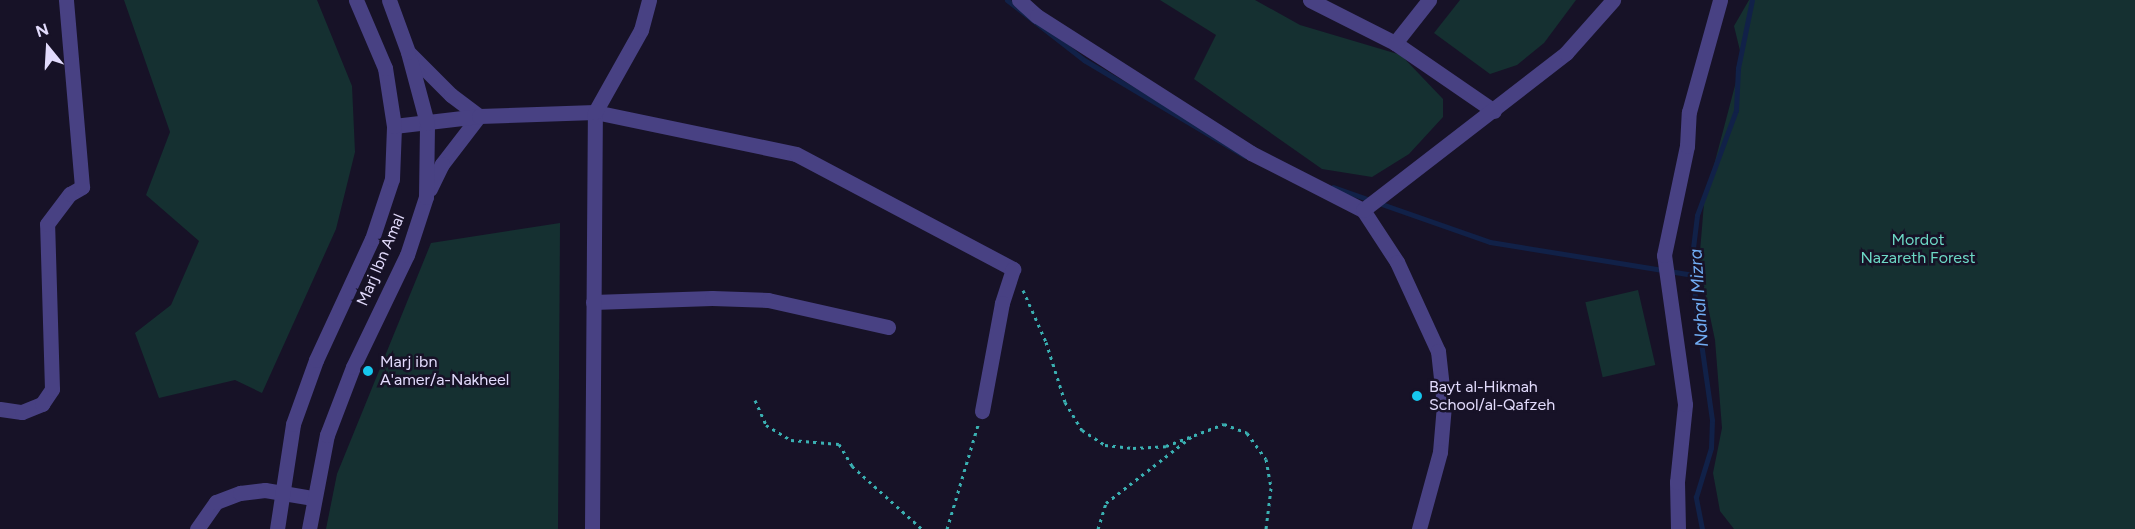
<!DOCTYPE html>
<style>
body{margin:0}
#map{position:relative;width:2135px;height:529px;overflow:hidden;background:#171227;font-family:Figtree,sans-serif}
div>[style]{position:absolute}
.green>*{inset:0;background:#153031;transform-origin:0 0}
.stream>*{height:5px;margin:-2.5px;padding:0 2.5px;transform-origin:2.5px;border-radius:2.5px;background:#112148}
.path>*{height:3px;margin-top:-1.5px;transform-origin:0;background:repeating-linear-gradient(90deg,#3ab0b2 0 3px,transparent 0 7.5px)}
.minor>*{height:15px;margin:-7.5px;padding:0 7.5px;transform-origin:7.5px;border-radius:7.5px;background:#484183}
.dots>*{width:16px;height:16px;translate:-50% -50%;box-sizing:border-box;border:3px solid #171227;border-radius:50%}
span{translate:-50% -50%;white-space:nowrap;text-align:center;line-height:1.15;-webkit-text-stroke:5px #171227;paint-order:stroke}
.park-label{font-size:16px;color:#6cd8c5}
.street-label{font-size:16px;color:#e2dbfc}
.poi-label{font-size:16px;color:#e2dbfc}
.left{translate:0 -50%;text-align:left}
.water-label{font-size:18px;color:#71adf4;font-style:italic}
.north{position:absolute;left:18px;top:18px;width:60px;height:60px;-webkit-text-stroke:4px #171227;paint-order:stroke;rotate:342deg;font-size:16px;font-weight:700;line-height:24px;text-align:center;color:#e2dbfc}
.north::after{content:'';display:block;margin:auto;width:21px;height:27px;background:#e2dbfc;clip-path:polygon(50% 0,100% 100%,50% 72%,0 100%)}
</style>
<div id="map">
<div class="green">
<div style="clip-path:polygon(124px 0,317px 0,352px 86px,355px 152px,336px 229px,262px 393px,235px 380px,159px 398px,135px 333px,171px 305px,199px 241px,146px 195px,170px 132px)"></div>
<div style="clip-path:polygon(1160px 0,1255px 0,1300px 25px,1401px 55px,1443px 99px,1443px 117px,1409px 154px,1372px 177px,1322px 169px,1194px 79px,1216px 35px)"></div>
<div style="clip-path:polygon(1460px 0,1576px 0,1544px 43px,1517px 65px,1490px 74px,1434px 33px)"></div>
<div style="clip-path:polygon(1749px 0,2135px 0,2135px 529px,1734px 529px,1720px 511px,1713px 473px,1722px 428px,1715px 340px,1699px 264px,1704px 203px,1742px 59px,1734px 26px)"></div>
<div style="clip-path:polygon(560px 223px,558px 529px,326px 529px,337px 474px,431px 243px)"></div>
<div style="left:1638px;top:290px;width:77px;height:54px;rotate:77deg"></div>
</div>
<div class="stream">
<div style="left:1007px;top:0;width:98px;rotate:37.9deg"></div>
<div style="left:1084px;top:60px;width:187px;rotate:30.8deg"></div>
<div style="left:1333px;top:187px;width:166px;rotate:19.3deg"></div>
<div style="left:1490px;top:242px;width:206px;rotate:9.2deg"></div>
<div style="left:1702px;top:529px;width:33px;rotate:-101deg"></div>
<div style="left:1696px;top:497px;width:51px;rotate:-73deg"></div>
<div style="left:1711px;top:448px;width:28px;rotate:-88deg"></div>
<div style="left:1712px;top:420px;width:121px;rotate:-98.1deg"></div>
<div style="left:1695px;top:300px;width:52px;rotate:-92.2deg"></div>
<div style="left:1693px;top:248px;width:33px;rotate:-83deg"></div>
<div style="left:1697px;top:215px;width:112px;rotate:-69.6deg"></div>
<div style="left:1736px;top:110px;width:42px;rotate:-87.3deg"></div>
<div style="left:1738px;top:68px;width:69px;rotate:-78.4deg"></div>
</div>
<div class="path">
<div style="left:1023px;top:290px;width:57px;rotate:66.1deg"></div>
<div style="left:1046px;top:342px;width:63px;rotate:72.4deg"></div>
<div style="left:1065px;top:402px;width:33px;rotate:59deg"></div>
<div style="left:1082px;top:430px;width:27px;rotate:33deg"></div>
<div style="left:1105px;top:445px;width:28px;rotate:6deg"></div>
<div style="left:1133px;top:448px;width:33px;rotate:-3deg"></div>
<div style="left:1166px;top:446px;width:62px;rotate:-20.8deg"></div>
<div style="left:1224px;top:424px;width:25px;rotate:21deg"></div>
<div style="left:1247px;top:433px;width:32px;rotate:54deg"></div>
<div style="left:1266px;top:459px;width:29px;rotate:80deg"></div>
<div style="left:1271px;top:488px;width:41px;rotate:97deg"></div>
<div style="left:755px;top:400px;width:27px;rotate:66deg"></div>
<div style="left:766px;top:425px;width:29px;rotate:31deg"></div>
<div style="left:791px;top:440px;width:48px;rotate:4.8deg"></div>
<div style="left:839px;top:444px;width:26px;rotate:59deg"></div>
<div style="left:852px;top:466px;width:94px;rotate:42deg"></div>
<div style="left:947px;top:529px;width:109px;rotate:-73.4deg"></div>
<div style="left:1098px;top:529px;width:27px;rotate:-73deg"></div>
<div style="left:1106px;top:503px;width:108px;rotate:-37.8deg"></div>
</div>
<div class="minor">
<div style="left:1019px;top:0;width:24px;rotate:42deg"></div>
<div style="left:1037px;top:16px;width:254px;rotate:32.6deg"></div>
<div style="left:1251px;top:153px;width:126px;rotate:27deg"></div>
<div style="left:1363px;top:210px;width:62px;rotate:56.8deg"></div>
<div style="left:1397px;top:262px;width:98px;rotate:65.3deg"></div>
<div style="left:1438px;top:351px;width:54px;rotate:83.7deg"></div>
<div style="left:1444px;top:405px;width:47px;rotate:94.9deg"></div>
<div style="left:1440px;top:452px;width:80px;rotate:105.3deg"></div>
<div style="left:1310px;top:0;width:95px;rotate:26.8deg"></div>
<div style="left:1395px;top:43px;width:120px;rotate:34.5deg"></div>
<div style="left:1395px;top:43px;width:55px;rotate:-51.7deg"></div>
<div style="left:409px;top:53px;width:59px;rotate:45deg"></div>
<div style="left:451px;top:95px;width:35px;rotate:37deg"></div>
<div style="left:479px;top:116px;width:61px;rotate:127.6deg"></div>
<div style="left:442px;top:164px;width:28px;rotate:116deg"></div>
<div style="left:394px;top:126px;width:86px;rotate:-6.7deg"></div>
<div style="left:479px;top:116px;width:116px;rotate:-2deg"></div>
<div style="left:595px;top:112px;width:205px;rotate:11.8deg"></div>
<div style="left:796px;top:154px;width:246px;rotate:27.9deg"></div>
<div style="left:1013px;top:269px;width:36px;rotate:108deg"></div>
<div style="left:1002px;top:303px;width:110px;rotate:100.5deg"></div>
<div style="left:1363px;top:210px;width:257px;rotate:-37.7deg"></div>
<div style="left:1566px;top:53px;width:71px;rotate:-48.4deg"></div>
<div style="left:593px;top:302px;width:119px;rotate:-1.9deg"></div>
<div style="left:712px;top:298px;width:56px;rotate:2deg"></div>
<div style="left:768px;top:300px;width:123px;rotate:12.7deg"></div>
<div style="left:0;top:409px;width:22px;rotate:8deg"></div>
<div style="left:22px;top:412px;width:22px;rotate:-22deg"></div>
<div style="left:42px;top:404px;width:18px;rotate:-56deg"></div>
<div style="left:52px;top:389px;width:165px;rotate:-91.7deg"></div>
<div style="left:47px;top:224px;width:38px;rotate:-53deg"></div>
<div style="left:70px;top:194px;width:14px;rotate:-30deg"></div>
<div style="left:82px;top:187px;width:188px;rotate:-94.9deg"></div>
<div style="left:197px;top:529px;width:33px;rotate:-55deg"></div>
<div style="left:216px;top:502px;width:26px;rotate:-21deg"></div>
<div style="left:240px;top:493px;width:25px;rotate:-7deg"></div>
<div style="left:265px;top:490px;width:49px;rotate:9.5deg"></div>
<div style="left:277px;top:529px;width:106px;rotate:-81.3deg"></div>
<div style="left:293px;top:424px;width:68px;rotate:-70.2deg"></div>
<div style="left:316px;top:360px;width:133px;rotate:-65.2deg"></div>
<div style="left:372px;top:239px;width:63px;rotate:-71.6deg"></div>
<div style="left:392px;top:179px;width:53px;rotate:-87.8deg"></div>
<div style="left:394px;top:126px;width:59px;rotate:-98.8deg"></div>
<div style="left:385px;top:68px;width:74px;rotate:-113.1deg"></div>
<div style="left:309px;top:529px;width:96px;rotate:-79.2deg"></div>
<div style="left:327px;top:435px;width:73px;rotate:-69.1deg"></div>
<div style="left:353px;top:367px;width:124px;rotate:-64.3deg"></div>
<div style="left:407px;top:255px;width:61px;rotate:-71.9deg"></div>
<div style="left:426px;top:197px;width:74px;rotate:-89.2deg"></div>
<div style="left:427px;top:123px;width:73px;rotate:-105deg"></div>
<div style="left:408px;top:52px;width:55px;rotate:-110.1deg"></div>
<div style="left:592px;top:529px;width:417px;rotate:-89.6deg"></div>
<div style="left:595px;top:112px;width:94px;rotate:-60.7deg"></div>
<div style="left:641px;top:30px;width:31px;rotate:-75deg"></div>
<div style="left:1678px;top:529px;width:47px;rotate:-91.2deg"></div>
<div style="left:1677px;top:482px;width:78px;rotate:-84.1deg"></div>
<div style="left:1685px;top:404px;width:150px;rotate:-98deg"></div>
<div style="left:1664px;top:255px;width:111px;rotate:-78.1deg"></div>
<div style="left:1687px;top:146px;width:34px;rotate:-87deg"></div>
<div style="left:1689px;top:112px;width:116px;rotate:-74.5deg"></div>
</div>
<div class="dots">
<div style="left:368px;top:371px;background:#16c7ee"></div>
<div style="left:1417px;top:396px;background:#16c7ee"></div>
</div>
<div class="park-label">
<span style="left:1918px;top:249px">Mordot<br>Nazareth Forest</span>
</div>
<div class="street-label">
<span style="left:381px;top:260px;rotate:-67deg">Marj Ibn Amal</span>
</div>
<div class="poi-label">
<span class="left" style="left:380px;top:371px">Marj ibn<br>A'amer/a-Nakheel</span>
<span class="left" style="left:1429px;top:396px">Bayt al-Hikmah<br>School/al-Qafzeh</span>
</div>
<div class="water-label">
<span style="left:1699px;top:298px;rotate:-94deg">Nahal Mizra</span>
</div>
<div class="north">N</div>
</div>
